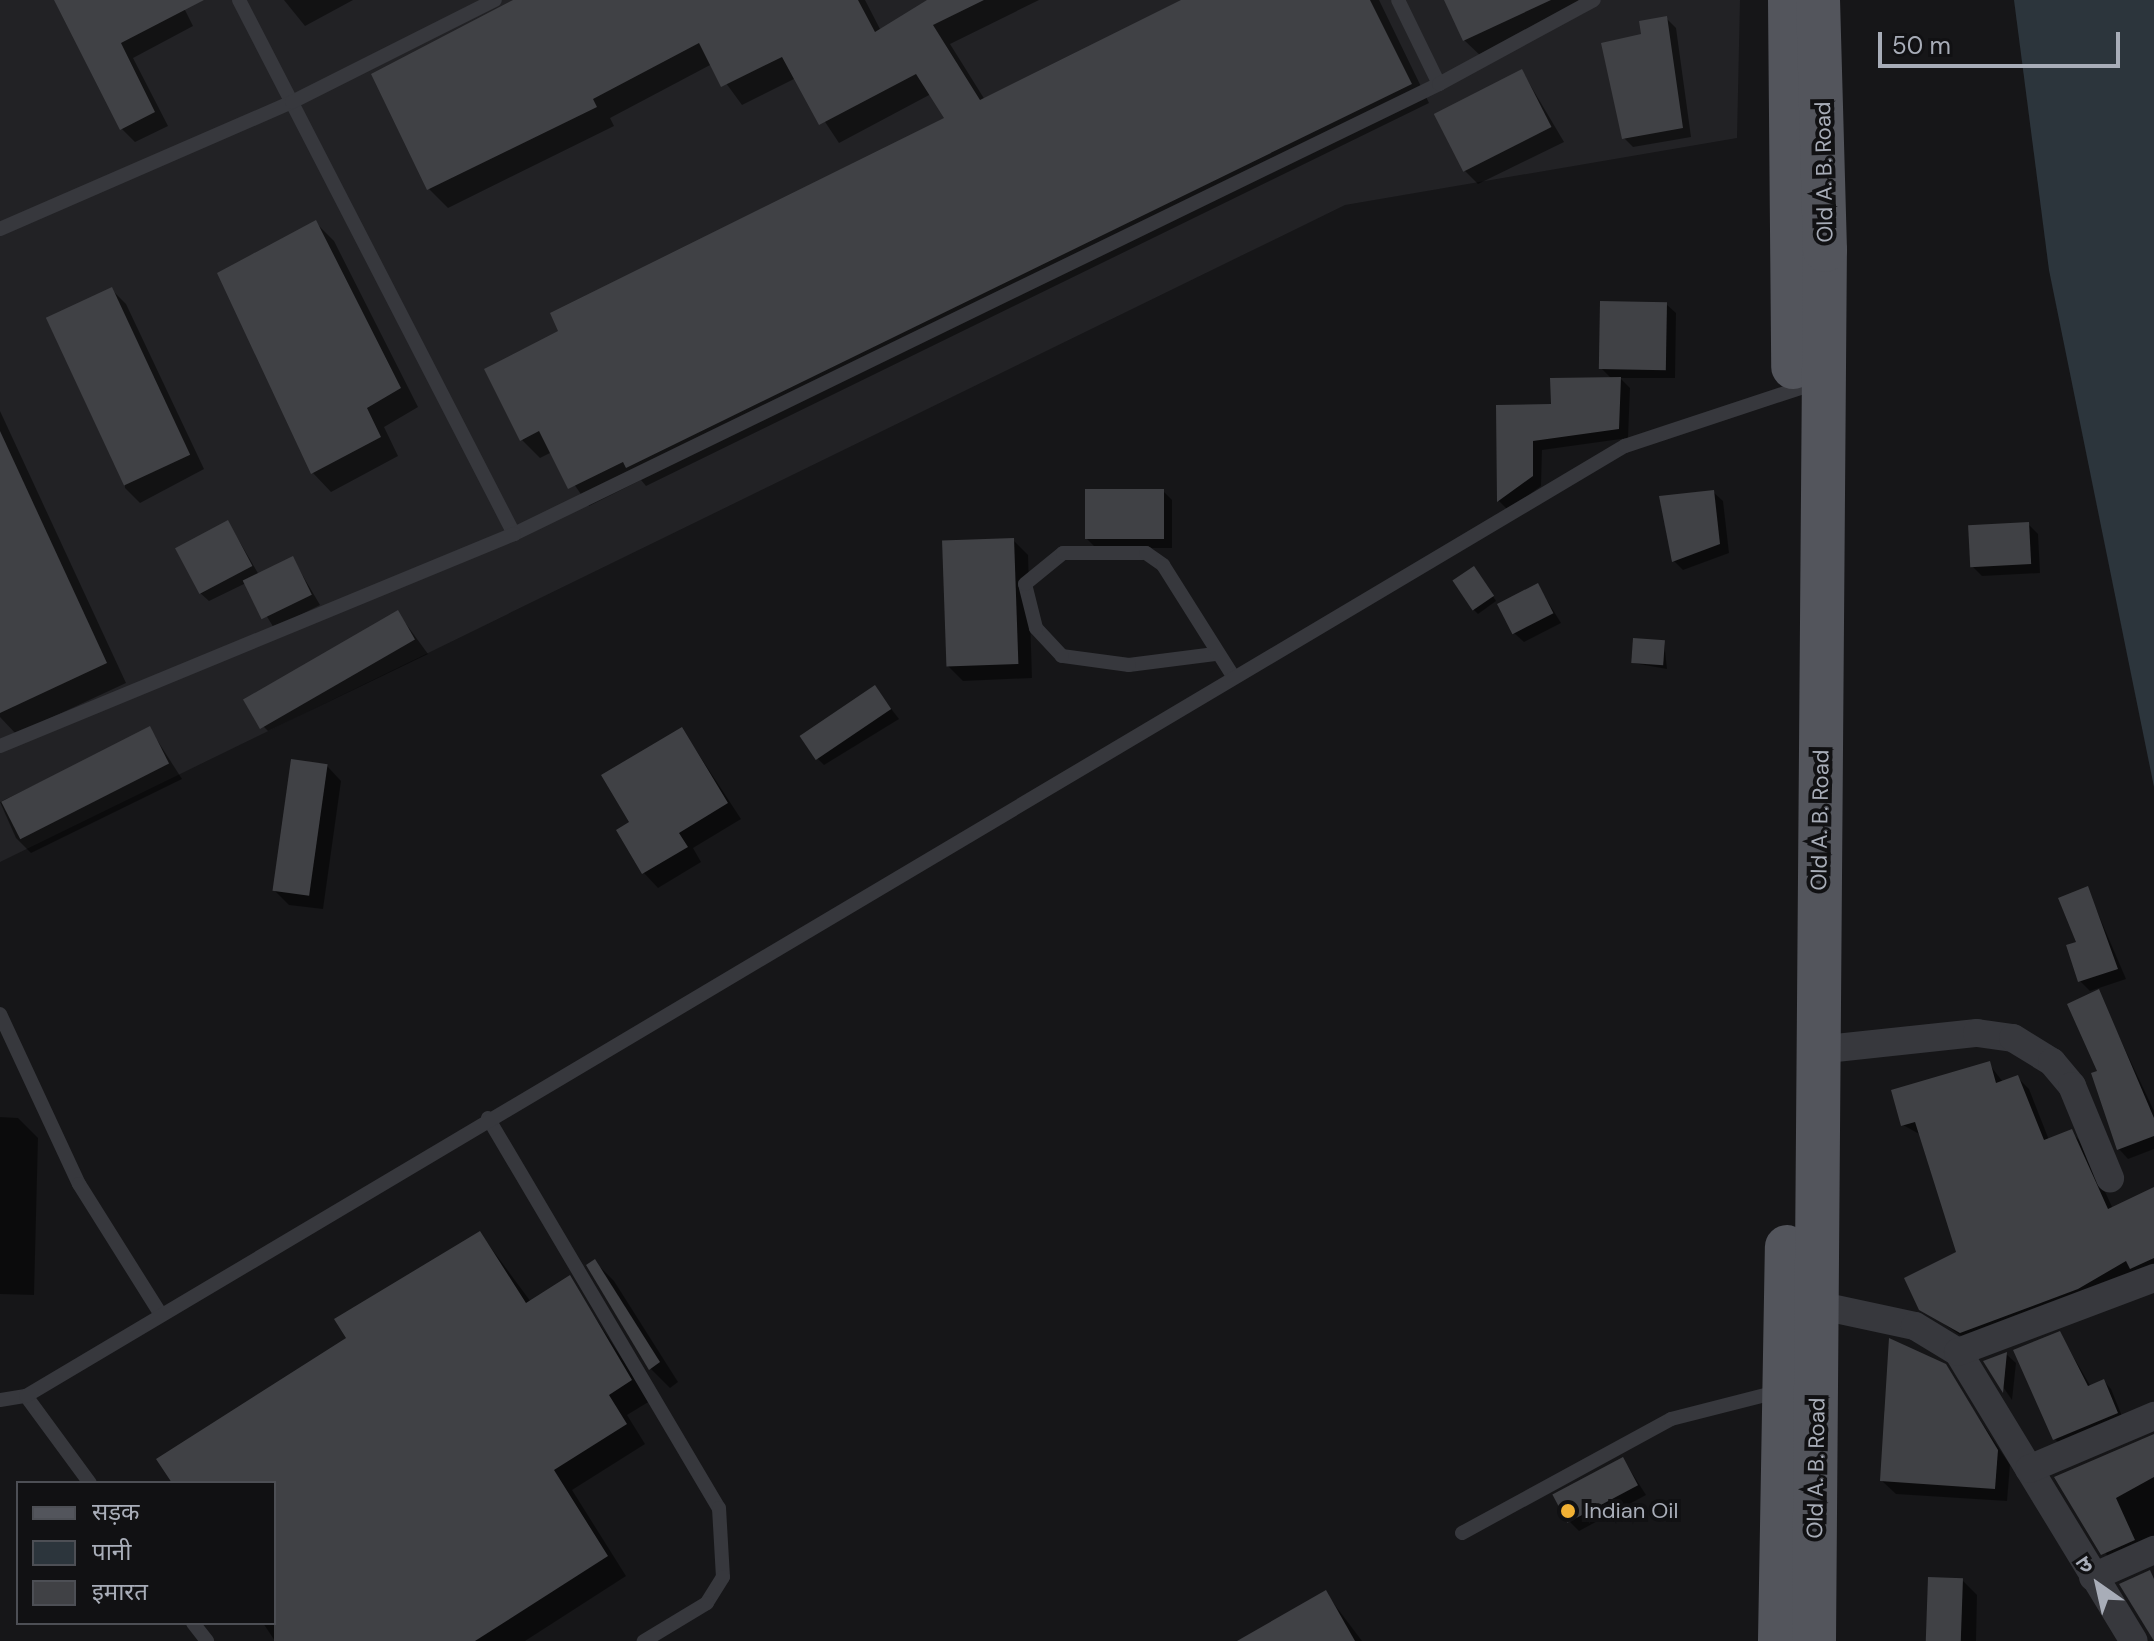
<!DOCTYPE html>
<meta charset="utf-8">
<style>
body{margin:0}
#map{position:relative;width:2154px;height:1641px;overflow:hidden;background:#161618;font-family:"DM Sans","Noto Sans Devanagari",sans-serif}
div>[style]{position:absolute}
.built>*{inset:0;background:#222225}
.water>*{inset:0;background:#2c353c}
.shadow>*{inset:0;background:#0007}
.building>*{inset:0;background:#404145;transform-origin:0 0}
.lane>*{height:14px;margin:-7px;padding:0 7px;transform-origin:7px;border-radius:7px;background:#37383d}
.street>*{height:28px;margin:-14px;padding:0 14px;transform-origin:14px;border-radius:14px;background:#37383d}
.primary>*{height:44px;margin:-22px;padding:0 22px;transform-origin:22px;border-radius:22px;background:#53555c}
.dots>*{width:22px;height:22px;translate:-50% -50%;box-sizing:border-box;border:4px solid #111113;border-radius:50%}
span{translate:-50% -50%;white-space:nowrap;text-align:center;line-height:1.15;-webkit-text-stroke:8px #111113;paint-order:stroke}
.street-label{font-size:22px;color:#a8adb8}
.poi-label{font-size:22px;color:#a8adb8}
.left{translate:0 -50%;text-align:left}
.legend{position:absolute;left:16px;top:1481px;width:260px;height:144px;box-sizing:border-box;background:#111113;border:2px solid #4d4f55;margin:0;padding:10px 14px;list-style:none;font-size:24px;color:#a8adb8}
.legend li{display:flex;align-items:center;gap:16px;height:40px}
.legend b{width:40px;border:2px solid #4d4f55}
.north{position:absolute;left:2058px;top:1545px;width:80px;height:80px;-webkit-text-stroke:6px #111113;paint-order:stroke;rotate:326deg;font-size:22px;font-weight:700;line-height:32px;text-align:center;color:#a8adb8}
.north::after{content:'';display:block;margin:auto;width:28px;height:36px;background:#a8adb8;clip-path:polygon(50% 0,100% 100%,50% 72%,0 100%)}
.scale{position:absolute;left:1878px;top:32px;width:242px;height:36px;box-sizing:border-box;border:4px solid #a8adb8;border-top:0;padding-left:10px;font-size:24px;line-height:28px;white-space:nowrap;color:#a8adb8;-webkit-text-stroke:6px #111113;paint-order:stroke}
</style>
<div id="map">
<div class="built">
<div style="clip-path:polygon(0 0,1740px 0,1737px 138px,1345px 205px,0 862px)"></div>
</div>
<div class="water">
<div style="clip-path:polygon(2014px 0,2154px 0,2154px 787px,2049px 270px)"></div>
</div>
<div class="shadow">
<div style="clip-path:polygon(58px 0,180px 0,193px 26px,133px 58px,168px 126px,135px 142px,121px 128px)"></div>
<div style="clip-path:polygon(284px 0,353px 0,305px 26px)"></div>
<div style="clip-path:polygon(519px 0,865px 0,881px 31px,931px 0,1039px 0,950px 44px,985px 100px,1186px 0,1379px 0,1429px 103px,646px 486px,641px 480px,589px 506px,552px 452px,540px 458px,522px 440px,947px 119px,931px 94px,839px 143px,796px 78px,742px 105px,712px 64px,610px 118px,614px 126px,448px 208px,429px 189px,373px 75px)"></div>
<div style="clip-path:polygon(1446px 0,1578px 0,1584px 13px,1484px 59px,1464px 40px)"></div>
<div style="clip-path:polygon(1666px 18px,1676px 28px,1691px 137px,1633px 147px,1624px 138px,1643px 35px)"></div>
<div style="clip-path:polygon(1522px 71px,1564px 142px,1478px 184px,1463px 169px)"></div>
<div style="clip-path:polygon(316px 223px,334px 241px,418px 407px,384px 427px,398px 456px,331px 492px,313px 473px)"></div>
<div style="clip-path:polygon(112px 290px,126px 304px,204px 469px,140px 503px,125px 488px)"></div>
<div style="clip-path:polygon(1666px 304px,1676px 313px,1675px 378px,1620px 378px,1630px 388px,1628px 438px,1542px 450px,1541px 486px,1508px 510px,1499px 501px,1498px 407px,1553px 406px,1612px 379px,1601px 368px)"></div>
<div style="clip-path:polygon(0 411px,126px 683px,16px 734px,0 717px)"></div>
<div style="clip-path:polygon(1163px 491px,1172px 500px,1172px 548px,1096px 548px,1086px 538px)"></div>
<div style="clip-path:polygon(1713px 492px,1723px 501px,1729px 553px,1683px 570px,1674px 561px)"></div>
<div style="clip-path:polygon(228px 522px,259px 575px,293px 559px,320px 605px,274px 628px,246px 583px,209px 601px,199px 592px)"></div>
<div style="clip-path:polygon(2028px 524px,2038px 534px,2040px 573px,1982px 576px,1973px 567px)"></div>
<div style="clip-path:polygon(1013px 540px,1028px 555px,1032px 678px,963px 681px,948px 666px)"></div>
<div style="clip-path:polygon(1478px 573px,1496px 601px,1478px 614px,1474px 610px)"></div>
<div style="clip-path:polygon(1538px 586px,1561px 623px,1524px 642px,1514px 633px)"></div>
<div style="clip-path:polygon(398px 613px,428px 654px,268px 731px,253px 716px)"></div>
<div style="clip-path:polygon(1664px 642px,1667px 669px,1633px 663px)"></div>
<div style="clip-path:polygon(875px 688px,899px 719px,824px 765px,815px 756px)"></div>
<div style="clip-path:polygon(150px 729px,182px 779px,31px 853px,16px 838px,0 802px)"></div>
<div style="clip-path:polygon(682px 729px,741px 819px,693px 848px,701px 862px,658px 888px,644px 873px,632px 823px)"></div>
<div style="clip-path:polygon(327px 766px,341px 781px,323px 909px,289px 905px,274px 890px)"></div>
<div style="clip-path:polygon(2087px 888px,2126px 979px,2090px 991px,2080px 981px,2078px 943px)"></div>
<div style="clip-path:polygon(2098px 992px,2154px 1111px,2154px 1149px,2128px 1159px,2119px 1149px)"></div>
<div style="clip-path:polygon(1989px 1064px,2003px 1082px,2017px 1077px,2029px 1089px,2049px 1140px,2071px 1132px,2083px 1144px,2113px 1209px,2154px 1189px,2154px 1269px,1973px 1344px,1921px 1308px,1958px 1253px,1921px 1135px,1903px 1125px)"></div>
<div style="clip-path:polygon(0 1117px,18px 1118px,38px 1138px,34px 1295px,0 1294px)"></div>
<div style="clip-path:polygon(480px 1233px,531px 1302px,569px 1278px,650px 1401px,627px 1415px,645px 1444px,572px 1490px,626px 1576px,525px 1641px,275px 1641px,263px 1623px,274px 1623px,274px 1483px,174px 1483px)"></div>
<div style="clip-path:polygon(595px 1262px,614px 1281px,678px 1382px,670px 1388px,650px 1368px)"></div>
<div style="clip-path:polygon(2060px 1334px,2091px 1387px,2104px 1381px,2111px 1389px,2124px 1421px,2063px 1447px,2055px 1439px)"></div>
<div style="clip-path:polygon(2006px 1354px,2016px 1363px,2012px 1400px,1986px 1362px)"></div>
<div style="clip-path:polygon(1944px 1366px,2010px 1465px,2007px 1501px,1896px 1494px,1882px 1481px)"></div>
<div style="clip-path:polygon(2154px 1437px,2154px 1544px,2112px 1563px,2057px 1478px)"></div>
<div style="clip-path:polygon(1623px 1459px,1646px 1495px,1579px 1531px,1570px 1522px)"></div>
<div style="clip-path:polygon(1962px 1580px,1977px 1595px,1976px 1641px,1929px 1641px)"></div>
<div style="clip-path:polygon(1325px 1592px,1362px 1641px,1241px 1641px)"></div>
</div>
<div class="building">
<div style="clip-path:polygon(54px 0,204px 0,121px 43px,155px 112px,120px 130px)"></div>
<div style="clip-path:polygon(513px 0,858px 0,875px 32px,927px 0,984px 0,933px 25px,980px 100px,1181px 0,1370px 0,1412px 84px,626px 468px,623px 462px,568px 489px,539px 431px,520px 441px,484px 369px,558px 331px,550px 313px,944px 118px,916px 74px,819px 125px,782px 57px,721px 87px,699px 43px,593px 99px,597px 107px,427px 190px,371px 74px)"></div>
<div style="clip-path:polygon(1444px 0,1551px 0,1463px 41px)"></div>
<div style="clip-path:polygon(1667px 16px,1683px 128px,1622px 139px,1601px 43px,1641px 34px,1639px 21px)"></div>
<div style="left:1522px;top:69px;width:65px;height:99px;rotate:63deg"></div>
<div style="clip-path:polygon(316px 220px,401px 388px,367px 408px,381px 437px,311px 474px,217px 273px)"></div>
<div style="left:112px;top:287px;width:185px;height:73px;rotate:65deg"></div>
<div style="left:1600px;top:301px;width:67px;height:68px;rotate:1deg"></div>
<div style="clip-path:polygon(1621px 377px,1619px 429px,1533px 441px,1533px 476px,1497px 502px,1496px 405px,1551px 404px,1550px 378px)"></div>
<div style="clip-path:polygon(0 431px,107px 663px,0 713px)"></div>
<div style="left:1085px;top:489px;width:79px;height:50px"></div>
<div style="clip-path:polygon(1714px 490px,1720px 544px,1672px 562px,1659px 496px)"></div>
<div style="left:228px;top:520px;width:52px;height:60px;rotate:62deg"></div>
<div style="left:2029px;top:522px;width:42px;height:61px;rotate:87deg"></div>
<div style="left:1014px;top:538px;width:126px;height:72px;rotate:88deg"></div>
<div style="left:293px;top:556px;width:43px;height:56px;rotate:64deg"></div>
<div style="left:1474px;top:566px;width:36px;height:26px;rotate:56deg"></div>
<div style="left:1538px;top:583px;width:34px;height:46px;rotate:63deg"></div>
<div style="left:398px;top:610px;width:34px;height:179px;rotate:60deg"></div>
<div style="left:1633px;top:638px;width:32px;height:25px;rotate:4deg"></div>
<div style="left:875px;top:685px;width:29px;height:91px;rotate:56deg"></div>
<div style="left:150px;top:726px;width:42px;height:167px;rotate:63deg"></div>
<div style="clip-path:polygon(682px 727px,728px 803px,679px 833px,688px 847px,642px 874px,616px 830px,629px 822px,601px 775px)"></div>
<div style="left:291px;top:759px;width:37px;height:133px;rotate:8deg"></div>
<div style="clip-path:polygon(2088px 886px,2118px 969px,2078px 982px,2066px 945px,2076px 942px,2058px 898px)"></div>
<div style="clip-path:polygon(2099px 989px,2154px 1118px,2154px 1136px,2117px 1150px,2091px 1073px,2097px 1071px,2067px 1004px)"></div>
<div style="clip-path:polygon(1990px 1061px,1996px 1083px,2018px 1075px,2044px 1140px,2072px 1129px,2108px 1209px,2154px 1187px,2154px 1258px,2130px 1269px,2126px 1261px,2078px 1289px,1960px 1333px,1919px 1310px,1904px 1278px,1956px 1252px,1915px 1122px,1901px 1126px,1891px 1090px)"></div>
<div style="clip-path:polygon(480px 1231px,526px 1303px,570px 1275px,632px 1380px,609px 1395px,627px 1424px,554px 1470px,608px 1556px,475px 1641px,274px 1641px,274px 1483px,172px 1483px,156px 1459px,346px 1338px,334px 1319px)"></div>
<div style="clip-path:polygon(595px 1259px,660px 1362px,649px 1370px,586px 1265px)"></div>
<div style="clip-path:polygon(2060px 1331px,2088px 1386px,2104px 1379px,2118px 1413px,2053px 1440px,2013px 1350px)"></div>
<div style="clip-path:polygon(1889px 1338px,1946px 1364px,1998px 1450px,1995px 1489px,1880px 1481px)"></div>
<div style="clip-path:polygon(2007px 1352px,2003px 1393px,1983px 1361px)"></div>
<div style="clip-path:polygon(2154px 1434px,2154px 1477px,2116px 1498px,2135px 1540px,2101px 1555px,2054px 1477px)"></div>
<div style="left:1623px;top:1457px;width:32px;height:80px;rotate:62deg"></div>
<div style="clip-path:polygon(2150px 1570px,2154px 1579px,2154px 1641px,2119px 1584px)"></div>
<div style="left:1928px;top:1577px;width:35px;height:64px;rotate:2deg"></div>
<div style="clip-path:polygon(1326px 1590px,1355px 1641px,1237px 1641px)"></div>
</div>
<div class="lane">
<div style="left:239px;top:0;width:601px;rotate:62.75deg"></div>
<div style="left:514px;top:534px;width:1029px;rotate:-25.94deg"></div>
<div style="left:1439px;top:84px;width:93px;rotate:-116deg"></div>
<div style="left:1439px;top:84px;width:176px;rotate:-28.5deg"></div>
<div style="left:0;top:229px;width:318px;rotate:-23.5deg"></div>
<div style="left:292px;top:102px;width:227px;rotate:-26.7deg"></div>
<div style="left:1215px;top:654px;width:87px;rotate:172.7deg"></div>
<div style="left:1129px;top:665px;width:68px;rotate:-172.3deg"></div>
<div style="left:1062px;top:656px;width:38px;rotate:-133deg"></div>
<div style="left:1036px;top:628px;width:45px;rotate:-104deg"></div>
<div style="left:1025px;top:584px;width:49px;rotate:-39.2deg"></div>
<div style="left:1063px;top:553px;width:83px"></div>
<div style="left:1146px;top:553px;width:21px;rotate:35deg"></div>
<div style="left:1163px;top:565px;width:131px;rotate:57.8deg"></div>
<div style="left:0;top:746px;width:556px;rotate:-22.41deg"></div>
<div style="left:0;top:1014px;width:187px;rotate:65.1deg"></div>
<div style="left:79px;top:1184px;width:152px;rotate:57.9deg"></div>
<div style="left:488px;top:1118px;width:453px;rotate:59.4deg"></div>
<div style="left:719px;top:1508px;width:69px;rotate:86.7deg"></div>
<div style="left:723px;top:1577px;width:31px;rotate:122deg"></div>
<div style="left:707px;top:1603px;width:74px;rotate:148.9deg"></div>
<div style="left:26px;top:1396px;width:108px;rotate:53.7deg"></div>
<div style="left:0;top:1400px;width:26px;rotate:-9deg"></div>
<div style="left:26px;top:1396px;width:1860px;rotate:-30.72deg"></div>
<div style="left:1625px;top:446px;width:203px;rotate:-18.3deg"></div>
<div style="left:1462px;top:1533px;width:238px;rotate:-28.6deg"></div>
<div style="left:1671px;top:1419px;width:114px;rotate:-14.3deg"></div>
<div style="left:193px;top:1623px;width:23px;rotate:52deg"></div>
</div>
<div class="street">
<div style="left:1817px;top:1050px;width:161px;rotate:-6.1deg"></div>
<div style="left:1977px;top:1033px;width:36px;rotate:8deg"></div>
<div style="left:2013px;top:1038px;width:46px;rotate:31.6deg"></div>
<div style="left:2052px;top:1062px;width:31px;rotate:50deg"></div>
<div style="left:2072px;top:1086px;width:100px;rotate:67.6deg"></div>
<div style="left:1817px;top:1305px;width:100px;rotate:12.1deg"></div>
<div style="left:1915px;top:1326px;width:50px;rotate:31.2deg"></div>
<div style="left:1958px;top:1352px;width:338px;rotate:58.7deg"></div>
<div style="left:1958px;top:1352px;width:210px;rotate:-20.7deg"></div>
<div style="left:2029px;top:1469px;width:136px;rotate:-23deg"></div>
<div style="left:2093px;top:1577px;width:67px;rotate:-23.9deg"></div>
</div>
<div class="primary">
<div style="left:1790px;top:0;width:367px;rotate:89.5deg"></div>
<div style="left:1780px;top:1641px;width:394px;rotate:-89deg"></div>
<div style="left:1814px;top:1641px;width:1391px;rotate:-89.55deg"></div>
<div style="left:1825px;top:250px;width:250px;rotate:-91.6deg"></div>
</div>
<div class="dots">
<div style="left:1568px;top:1511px;background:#f2b134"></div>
</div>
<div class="street-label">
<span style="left:1824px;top:172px;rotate:-91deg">Old A. B. Road</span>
<span style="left:1820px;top:820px;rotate:-89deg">Old A. B. Road</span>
<span style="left:1816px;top:1468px;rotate:-89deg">Old A. B. Road</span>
</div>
<div class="poi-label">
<span class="left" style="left:1584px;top:1511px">Indian Oil</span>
</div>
<ul class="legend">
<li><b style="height:10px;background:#53555c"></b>सड़क</li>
<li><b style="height:22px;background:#2c353c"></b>पानी</li>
<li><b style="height:22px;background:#404145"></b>इमारत</li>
</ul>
<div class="north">उ</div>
<div class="scale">50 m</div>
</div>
